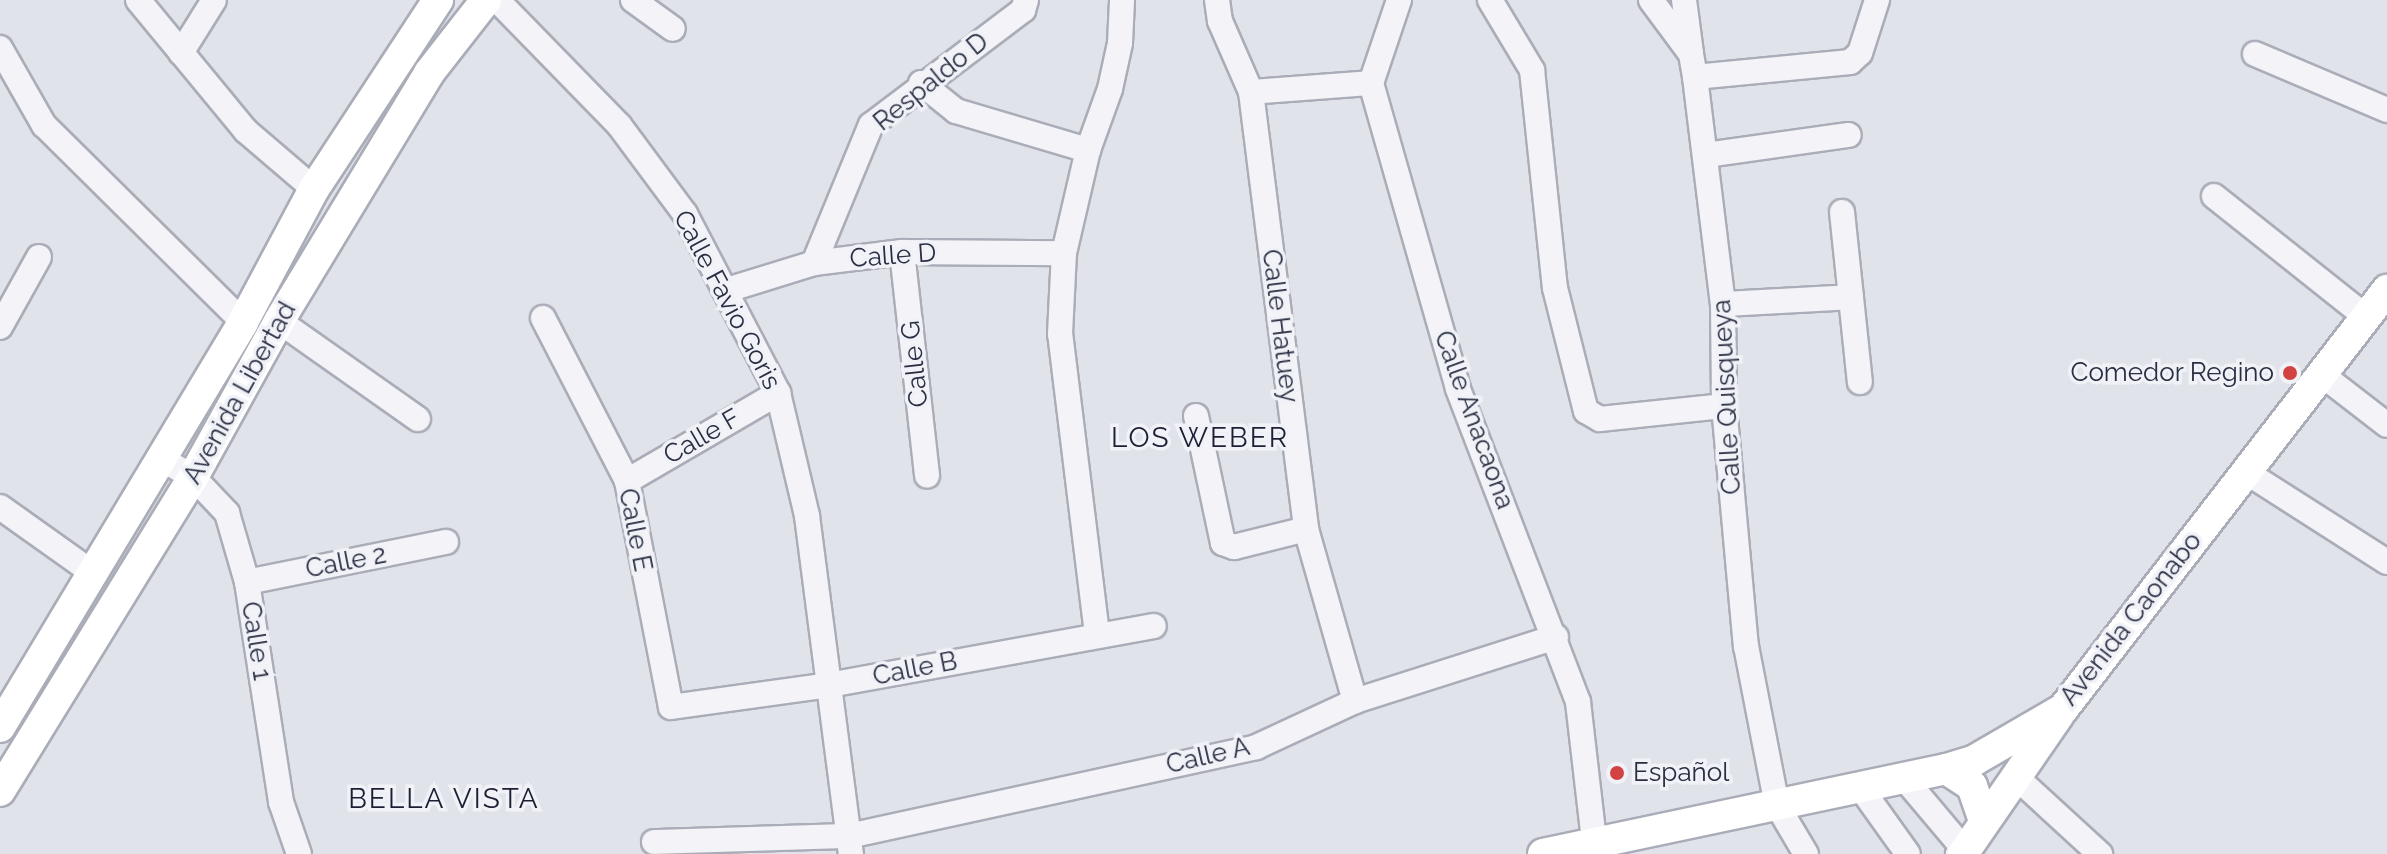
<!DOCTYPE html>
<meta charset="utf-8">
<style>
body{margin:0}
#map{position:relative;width:2387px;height:854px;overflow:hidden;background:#e1e3ea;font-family:Raleway,sans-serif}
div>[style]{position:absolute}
.roads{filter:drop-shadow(2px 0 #aaadb8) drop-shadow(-2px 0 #aaadb8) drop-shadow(0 2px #aaadb8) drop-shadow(0 -2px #aaadb8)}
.minor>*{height:24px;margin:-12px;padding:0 12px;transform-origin:12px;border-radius:12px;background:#f4f4f8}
.major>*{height:30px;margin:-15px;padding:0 15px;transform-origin:15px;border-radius:15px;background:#fff}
.dots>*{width:22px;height:22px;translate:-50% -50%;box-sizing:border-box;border:4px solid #f0f2f7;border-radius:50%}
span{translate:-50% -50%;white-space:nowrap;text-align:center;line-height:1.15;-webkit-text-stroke:7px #f0f2f7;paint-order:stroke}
.street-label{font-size:26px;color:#292e42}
.poi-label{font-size:26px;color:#292e42}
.right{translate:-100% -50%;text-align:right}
.left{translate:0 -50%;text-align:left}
.neighbourhood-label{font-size:28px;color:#1b1f33;letter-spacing:2px}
</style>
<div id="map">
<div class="roads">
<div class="minor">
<div style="left:138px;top:0;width:170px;rotate:50.5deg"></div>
<div style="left:246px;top:131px;width:89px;rotate:40.5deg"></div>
<div style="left:497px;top:0;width:175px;rotate:45.7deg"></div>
<div style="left:619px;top:125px;width:111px;rotate:53.4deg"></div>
<div style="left:685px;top:214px;width:202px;rotate:62.5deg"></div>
<div style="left:778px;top:393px;width:126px;rotate:76.7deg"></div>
<div style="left:807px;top:516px;width:341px;rotate:82.6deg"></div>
<div style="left:633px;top:0;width:49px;rotate:35.9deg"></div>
<div style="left:1217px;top:0;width:21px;rotate:82deg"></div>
<div style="left:1220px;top:21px;width:77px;rotate:66.4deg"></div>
<div style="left:1251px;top:92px;width:440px;rotate:82.8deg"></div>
<div style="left:1306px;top:529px;width:179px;rotate:74.1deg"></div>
<div style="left:1399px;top:0;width:88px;rotate:108.6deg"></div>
<div style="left:1371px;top:83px;width:318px;rotate:74.1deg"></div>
<div style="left:1458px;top:389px;width:335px;rotate:69deg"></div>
<div style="left:1578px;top:702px;width:140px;rotate:83.4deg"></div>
<div style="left:1490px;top:0;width:82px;rotate:59deg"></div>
<div style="left:1532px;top:70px;width:219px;rotate:84deg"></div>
<div style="left:1555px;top:288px;width:127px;rotate:75.9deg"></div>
<div style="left:1586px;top:411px;width:16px;rotate:30deg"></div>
<div style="left:1600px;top:419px;width:125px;rotate:-6deg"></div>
<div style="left:1651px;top:0;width:67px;rotate:53.5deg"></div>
<div style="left:1691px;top:54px;width:23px;rotate:80deg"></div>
<div style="left:1695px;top:77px;width:229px;rotate:83deg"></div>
<div style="left:1723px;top:304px;width:102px;rotate:89.4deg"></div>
<div style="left:1724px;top:406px;width:241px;rotate:84.8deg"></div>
<div style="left:1746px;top:646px;width:162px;rotate:79deg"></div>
<div style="left:1777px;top:805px;width:57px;rotate:59.4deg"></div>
<div style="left:1684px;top:0;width:53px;rotate:82.5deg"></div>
<div style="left:0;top:48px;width:89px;rotate:60.3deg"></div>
<div style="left:44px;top:125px;width:280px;rotate:44.7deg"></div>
<div style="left:181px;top:53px;width:62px;rotate:-58.1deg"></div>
<div style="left:2255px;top:54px;width:143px;rotate:23deg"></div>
<div style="left:1695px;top:77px;width:156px;rotate:-5.5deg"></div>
<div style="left:1850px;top:62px;width:13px;rotate:-42deg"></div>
<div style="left:1860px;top:53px;width:56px;rotate:-72.2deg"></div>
<div style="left:921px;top:83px;width:45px;rotate:38.7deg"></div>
<div style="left:956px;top:111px;width:138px;rotate:16.5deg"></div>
<div style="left:1251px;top:92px;width:120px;rotate:-4.3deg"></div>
<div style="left:1706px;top:155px;width:144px;rotate:-8deg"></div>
<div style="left:2214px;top:196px;width:194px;rotate:38.5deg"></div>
<div style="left:1842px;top:212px;width:171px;rotate:84deg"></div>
<div style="left:902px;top:252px;width:225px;rotate:83.6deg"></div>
<div style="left:814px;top:263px;width:149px;rotate:-67.6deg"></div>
<div style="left:871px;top:125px;width:191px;rotate:-37.1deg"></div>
<div style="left:1023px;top:10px;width:10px;rotate:-73deg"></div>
<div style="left:727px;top:290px;width:91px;rotate:-17.2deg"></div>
<div style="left:814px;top:263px;width:89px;rotate:-7.1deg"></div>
<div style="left:902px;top:252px;width:162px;rotate:0.4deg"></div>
<div style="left:1723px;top:304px;width:128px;rotate:-3.1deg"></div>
<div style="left:543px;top:318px;width:183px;rotate:62.7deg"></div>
<div style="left:627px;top:481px;width:230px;rotate:79deg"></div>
<div style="left:671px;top:707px;width:160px;rotate:-7.9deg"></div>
<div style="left:829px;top:685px;width:330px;rotate:-10.3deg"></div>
<div style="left:279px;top:321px;width:170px;rotate:35.2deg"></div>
<div style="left:0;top:327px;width:80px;rotate:-60.9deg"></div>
<div style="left:2321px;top:374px;width:83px;rotate:37.7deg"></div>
<div style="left:1196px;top:416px;width:130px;rotate:78deg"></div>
<div style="left:1223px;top:543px;width:12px;rotate:20deg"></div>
<div style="left:1234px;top:547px;width:74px;rotate:-14deg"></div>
<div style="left:160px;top:458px;width:38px;rotate:30deg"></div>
<div style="left:193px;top:477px;width:50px;rotate:46.6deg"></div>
<div style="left:227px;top:513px;width:72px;rotate:73.8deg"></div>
<div style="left:247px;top:582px;width:223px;rotate:81.2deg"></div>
<div style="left:281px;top:802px;width:55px;rotate:70.9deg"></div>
<div style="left:2246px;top:472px;width:167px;rotate:32.6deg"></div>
<div style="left:627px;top:481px;width:175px;rotate:-30.2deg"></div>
<div style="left:0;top:507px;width:114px;rotate:35.4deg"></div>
<div style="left:247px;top:582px;width:203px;rotate:-11.4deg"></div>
<div style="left:1097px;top:634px;width:302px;rotate:-97deg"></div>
<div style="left:1060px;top:334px;width:81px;rotate:-87.2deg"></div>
<div style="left:1064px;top:253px;width:106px;rotate:-76.9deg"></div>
<div style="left:1088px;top:150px;width:65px;rotate:-70.2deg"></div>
<div style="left:1110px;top:89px;width:47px;rotate:-77.7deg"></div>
<div style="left:1120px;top:43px;width:43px;rotate:-87.3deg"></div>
<div style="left:1904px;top:778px;width:92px;rotate:49.9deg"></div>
<div style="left:1963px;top:848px;width:8px;rotate:130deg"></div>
<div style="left:2017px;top:778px;width:113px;rotate:42.5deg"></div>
<div style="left:1860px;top:787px;width:82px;rotate:54.4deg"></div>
<div style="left:654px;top:842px;width:195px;rotate:-1.8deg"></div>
<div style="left:849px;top:836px;width:417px;rotate:-12.3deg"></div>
<div style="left:1256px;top:747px;width:109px;rotate:-24.9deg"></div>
<div style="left:1355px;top:701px;width:211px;rotate:-17.7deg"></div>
</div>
<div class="major">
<div style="left:0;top:727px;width:472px;rotate:-59deg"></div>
<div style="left:243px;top:322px;width:151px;rotate:-61.9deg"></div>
<div style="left:314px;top:189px;width:226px;rotate:-56.7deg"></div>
<div style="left:1946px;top:769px;width:31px;rotate:33deg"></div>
<div style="left:1972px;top:786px;width:36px;rotate:71deg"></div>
<div style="left:0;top:791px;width:369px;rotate:-58.4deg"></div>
<div style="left:193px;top:477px;width:178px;rotate:-61.1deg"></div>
<div style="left:279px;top:321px;width:290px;rotate:-58.8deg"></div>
<div style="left:429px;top:73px;width:93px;rotate:-52deg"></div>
<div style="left:1543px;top:854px;width:412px;rotate:-11.9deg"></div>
<div style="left:1946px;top:769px;width:30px;rotate:-17deg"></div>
<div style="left:1975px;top:760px;width:102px;rotate:-30.1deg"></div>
<div style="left:2063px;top:709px;width:530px;rotate:-52.29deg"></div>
<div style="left:1963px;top:854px;width:169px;rotate:-55.4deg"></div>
</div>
</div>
<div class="dots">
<div style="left:2290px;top:373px;background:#d14343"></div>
<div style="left:1617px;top:773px;background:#d14343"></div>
</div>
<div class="street-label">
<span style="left:931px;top:82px;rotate:-39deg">Respaldo D</span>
<span style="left:893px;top:256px;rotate:-4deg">Calle D</span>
<span style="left:727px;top:300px;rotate:62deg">Calle Favio Goris</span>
<span style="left:1280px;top:326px;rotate:83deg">Calle Hatuey</span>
<span style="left:915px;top:364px;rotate:-96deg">Calle G</span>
<span style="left:240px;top:393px;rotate:-61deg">Avenida Libertad</span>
<span style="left:1727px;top:397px;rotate:-93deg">Calle Quisqueya</span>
<span style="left:1474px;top:420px;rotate:70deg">Calle Anacaona</span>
<span style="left:702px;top:437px;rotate:-30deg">Calle F</span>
<span style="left:635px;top:530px;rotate:79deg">Calle E</span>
<span style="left:346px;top:562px;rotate:-11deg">Calle 2</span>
<span style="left:2131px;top:619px;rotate:-52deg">Avenida Caonabo</span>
<span style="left:256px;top:641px;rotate:81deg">Calle 1</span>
<span style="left:915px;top:669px;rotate:-11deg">Calle B</span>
<span style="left:1208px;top:756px;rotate:-13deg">Calle A</span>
</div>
<div class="poi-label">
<span class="right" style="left:2274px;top:373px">Comedor Regino</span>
<span class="left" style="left:1633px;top:773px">Español</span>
</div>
<div class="neighbourhood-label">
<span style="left:1200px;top:438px">LOS WEBER</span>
<span style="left:444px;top:799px">BELLA VISTA</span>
</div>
</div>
